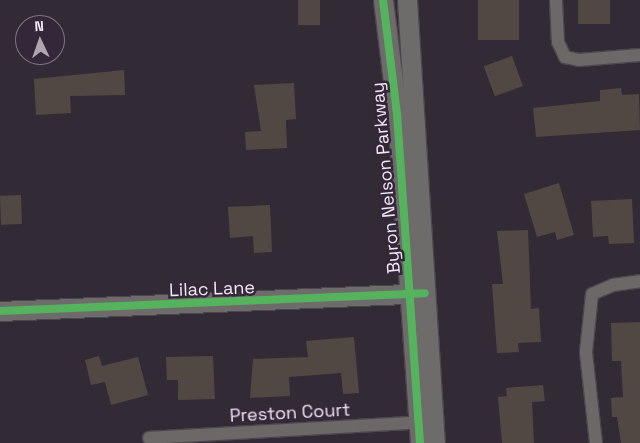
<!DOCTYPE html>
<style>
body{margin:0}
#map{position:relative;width:640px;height:443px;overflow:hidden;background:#322b35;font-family:"Space Grotesk",sans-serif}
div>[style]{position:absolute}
.building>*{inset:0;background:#514844;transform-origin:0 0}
.roads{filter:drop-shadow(1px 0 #4c464f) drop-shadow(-1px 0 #4c464f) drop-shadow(0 1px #4c464f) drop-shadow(0 -1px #4c464f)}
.street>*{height:12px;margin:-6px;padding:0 6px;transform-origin:6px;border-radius:6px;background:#6c6867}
.secondary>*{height:19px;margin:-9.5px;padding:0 9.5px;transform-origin:9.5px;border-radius:9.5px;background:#6e6b6b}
.cycleway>*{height:8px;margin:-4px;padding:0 4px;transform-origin:4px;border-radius:4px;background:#56b35d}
span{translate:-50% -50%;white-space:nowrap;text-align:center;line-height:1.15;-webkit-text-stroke:5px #342739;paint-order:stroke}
.street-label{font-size:18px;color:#f1e8f4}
.north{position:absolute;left:15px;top:15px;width:50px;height:50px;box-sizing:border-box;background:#342739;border:1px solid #807484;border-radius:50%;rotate:357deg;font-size:14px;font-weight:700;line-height:20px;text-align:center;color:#f1e8f4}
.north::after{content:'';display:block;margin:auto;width:18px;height:22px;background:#aea6b1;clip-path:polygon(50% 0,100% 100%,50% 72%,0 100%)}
</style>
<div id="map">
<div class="building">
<div style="left:298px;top:0;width:22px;height:25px"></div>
<div style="left:478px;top:0;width:41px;height:40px"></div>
<div style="left:578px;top:0;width:32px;height:24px"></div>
<div style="left:512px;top:56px;width:32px;height:30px;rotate:70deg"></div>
<div style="clip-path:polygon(124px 70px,125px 95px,70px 96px,71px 113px,36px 115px,34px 79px)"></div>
<div style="clip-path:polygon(294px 83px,296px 119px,286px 120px,287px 148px,246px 150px,245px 132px,261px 131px,254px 85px)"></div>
<div style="clip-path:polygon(621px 88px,622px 95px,639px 94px,640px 130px,536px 137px,533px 108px,600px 101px,600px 90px)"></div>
<div style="clip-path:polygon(559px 183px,574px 235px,557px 240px,555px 232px,537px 237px,524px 194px)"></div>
<div style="left:21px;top:195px;width:29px;height:21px;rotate:88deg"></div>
<div style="clip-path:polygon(632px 199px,634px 243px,609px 244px,608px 236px,593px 237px,591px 201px)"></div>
<div style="clip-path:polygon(270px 205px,272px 252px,254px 253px,253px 236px,230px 238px,228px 207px)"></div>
<div style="clip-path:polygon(528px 230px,531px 309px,539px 308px,541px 342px,518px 343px,519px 352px,497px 353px,492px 284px,503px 284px,497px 231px)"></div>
<div style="clip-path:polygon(640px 322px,640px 443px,621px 443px,617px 417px,612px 417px,611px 398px,623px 397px,621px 361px,612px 361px,611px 323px)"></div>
<div style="clip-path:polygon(354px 337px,359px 393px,343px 394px,341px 373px,289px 377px,290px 396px,250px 398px,253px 359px,308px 357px,306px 341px)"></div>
<div style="clip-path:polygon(99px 356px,102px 366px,138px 357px,148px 395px,111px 405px,105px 382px,91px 385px,85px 360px)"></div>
<div style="clip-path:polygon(213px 356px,215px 399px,178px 400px,178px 380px,167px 380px,166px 357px)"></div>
<div style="clip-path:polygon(543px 385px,545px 401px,532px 402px,534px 443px,502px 443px,498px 397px,507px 396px,506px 388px)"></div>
</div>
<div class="roads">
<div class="street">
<div style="left:556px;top:0;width:42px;rotate:87.3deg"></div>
<div style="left:558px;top:42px;width:17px;rotate:65deg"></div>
<div style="left:565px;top:57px;width:14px;rotate:12deg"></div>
<div style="left:579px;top:60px;width:61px;rotate:-4.7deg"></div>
<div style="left:149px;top:438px;width:276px;rotate:-3.3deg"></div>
<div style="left:596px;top:443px;width:92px;rotate:-96.3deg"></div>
<div style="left:586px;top:352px;width:58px;rotate:-84.1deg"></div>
<div style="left:592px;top:294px;width:23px;rotate:-23deg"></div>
<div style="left:613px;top:285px;width:27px;rotate:-8deg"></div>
</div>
<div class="secondary">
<div style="left:383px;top:0;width:115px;rotate:83deg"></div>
<div style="left:397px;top:114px;width:330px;rotate:86deg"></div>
<div style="left:407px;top:0;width:444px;rotate:86.4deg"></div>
<div style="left:0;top:311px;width:423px;rotate:-2.4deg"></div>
</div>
</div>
<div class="cycleway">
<div style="left:383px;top:0;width:115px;rotate:83deg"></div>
<div style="left:397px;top:114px;width:330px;rotate:86deg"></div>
<div style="left:0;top:311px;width:425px;rotate:-2.4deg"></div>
</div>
<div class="street-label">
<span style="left:386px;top:178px;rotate:-95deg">Byron Nelson Parkway</span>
<span style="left:212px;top:289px;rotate:-2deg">Lilac Lane</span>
<span style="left:290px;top:413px;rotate:-3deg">Preston Court</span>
</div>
<div class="north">N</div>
</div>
